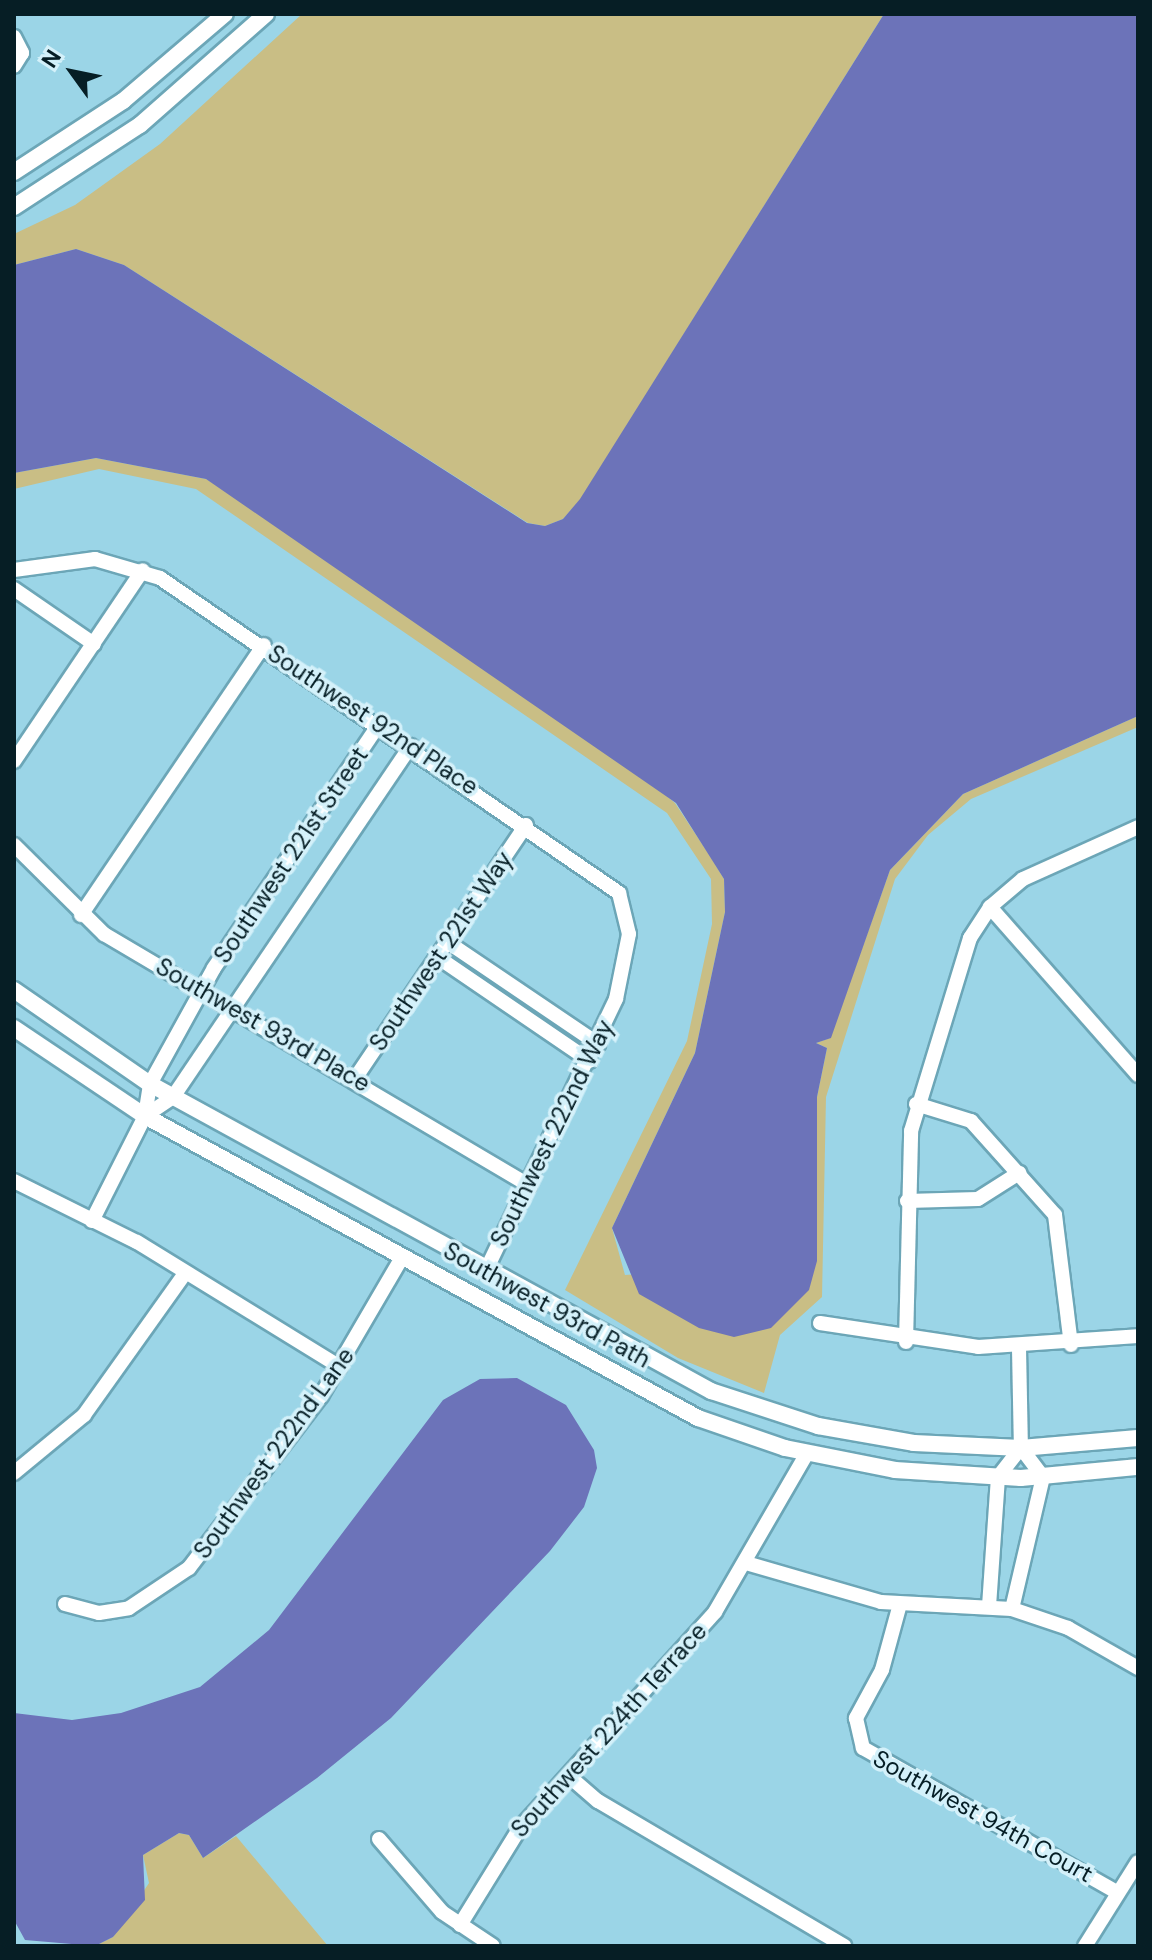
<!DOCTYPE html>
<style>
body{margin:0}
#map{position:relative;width:1152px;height:1960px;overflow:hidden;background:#9bd5e7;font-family:"DM Sans",sans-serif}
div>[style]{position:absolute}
.green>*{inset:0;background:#c9be85}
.water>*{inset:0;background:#6c73b9}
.roads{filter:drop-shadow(2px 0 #6ca6b7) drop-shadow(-2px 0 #6ca6b7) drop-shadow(0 2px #6ca6b7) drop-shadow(0 -2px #6ca6b7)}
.minor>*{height:14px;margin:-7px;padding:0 7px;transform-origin:7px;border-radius:7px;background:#fff}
.tertiary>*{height:16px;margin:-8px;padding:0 8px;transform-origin:8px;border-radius:8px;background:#fff}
span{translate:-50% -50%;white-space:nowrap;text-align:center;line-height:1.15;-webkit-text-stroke:7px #d4f1fa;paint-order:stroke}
.street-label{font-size:24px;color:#061e25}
.frame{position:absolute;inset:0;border:16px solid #061e25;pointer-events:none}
.north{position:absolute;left:32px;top:32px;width:80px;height:80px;-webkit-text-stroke:6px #d4f1fa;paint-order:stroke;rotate:303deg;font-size:22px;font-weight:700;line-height:32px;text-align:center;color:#061e25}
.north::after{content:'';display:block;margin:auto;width:28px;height:36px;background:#061e25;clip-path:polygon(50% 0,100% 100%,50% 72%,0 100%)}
</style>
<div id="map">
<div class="green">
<div style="clip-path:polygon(302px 14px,884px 14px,580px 500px,563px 519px,545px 526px,528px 523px,124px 265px,76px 249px,14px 265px,14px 234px,75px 205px,160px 144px)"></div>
<div style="clip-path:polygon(96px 458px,206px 479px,245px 502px,646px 778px,675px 803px,710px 856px,724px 879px,725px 912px,695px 1053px,612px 1228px,625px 1275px,817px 1261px,817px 1097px,827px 1048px,816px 1043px,830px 1038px,890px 870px,963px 794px,1138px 716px,1138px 727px,971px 799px,928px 835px,895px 879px,826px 1097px,822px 1297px,780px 1335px,764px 1393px,678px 1358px,565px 1290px,687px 1041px,712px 924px,711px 879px,667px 813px,196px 489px,99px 469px,14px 489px,14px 473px)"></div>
<div style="clip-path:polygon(179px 1833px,189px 1835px,203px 1858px,236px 1836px,328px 1946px,95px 1946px,113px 1937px,149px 1883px,143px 1855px)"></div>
</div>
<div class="water">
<div style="clip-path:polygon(884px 14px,1138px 14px,1138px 716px,963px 794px,890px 870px,831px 1038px,816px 1043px,827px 1048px,817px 1097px,817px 1261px,809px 1290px,771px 1328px,734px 1337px,699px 1328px,639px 1294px,612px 1228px,695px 1053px,725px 912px,724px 879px,676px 803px,206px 479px,96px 458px,14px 473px,14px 265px,76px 249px,124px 265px,527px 523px,545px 526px,563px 519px,580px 499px)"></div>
<div style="clip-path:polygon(517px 1378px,566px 1405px,594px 1450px,597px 1468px,584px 1507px,550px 1551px,391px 1718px,317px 1778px,203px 1858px,189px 1835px,179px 1833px,143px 1855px,145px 1900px,113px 1937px,95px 1946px,25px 1940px,14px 1920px,14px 1713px,72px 1720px,121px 1713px,200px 1687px,269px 1630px,443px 1400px,480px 1379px)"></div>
</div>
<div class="roads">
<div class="minor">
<div style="left:14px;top:37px;width:18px;rotate:63deg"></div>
<div style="left:22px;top:53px;width:15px;rotate:122deg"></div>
<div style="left:14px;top:570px;width:82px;rotate:-7.7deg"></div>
<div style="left:95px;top:559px;width:68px;rotate:16.3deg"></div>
<div style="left:160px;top:578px;width:557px;rotate:34.46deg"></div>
<div style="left:619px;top:893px;width:42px;rotate:76.3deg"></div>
<div style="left:629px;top:934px;width:66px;rotate:101.3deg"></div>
<div style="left:616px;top:999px;width:303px;rotate:115.6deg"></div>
<div style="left:14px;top:589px;width:97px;rotate:34.5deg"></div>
<div style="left:14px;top:761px;width:230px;rotate:-56deg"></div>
<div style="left:14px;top:845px;width:127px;rotate:44.7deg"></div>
<div style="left:104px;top:934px;width:494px;rotate:30.6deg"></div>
<div style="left:990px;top:907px;width:224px;rotate:48.6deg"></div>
<div style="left:81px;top:915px;width:326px;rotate:-55.9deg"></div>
<div style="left:446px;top:941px;width:184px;rotate:34.1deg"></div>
<div style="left:436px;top:956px;width:186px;rotate:34.3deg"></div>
<div style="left:356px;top:1077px;width:304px;rotate:-56deg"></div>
<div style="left:916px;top:1104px;width:58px;rotate:17.2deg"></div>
<div style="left:971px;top:1121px;width:126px;rotate:48.2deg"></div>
<div style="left:1055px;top:1215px;width:131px;rotate:83deg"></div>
<div style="left:145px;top:1116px;width:34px;rotate:-34deg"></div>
<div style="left:173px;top:1097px;width:424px;rotate:-55.9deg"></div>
<div style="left:14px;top:1181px;width:137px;rotate:26.4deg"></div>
<div style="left:137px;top:1242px;width:238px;rotate:31.6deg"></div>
<div style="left:907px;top:1201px;width:71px;rotate:-1.6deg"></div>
<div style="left:978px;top:1199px;width:49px;rotate:-32.4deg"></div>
<div style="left:92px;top:1221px;width:118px;rotate:-63.2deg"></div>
<div style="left:145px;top:1116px;width:32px;rotate:-81deg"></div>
<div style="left:150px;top:1084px;width:132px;rotate:-61.1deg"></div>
<div style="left:214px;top:968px;width:295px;rotate:-55.9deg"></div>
<div style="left:820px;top:1323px;width:160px;rotate:8.6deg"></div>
<div style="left:978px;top:1347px;width:160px;rotate:-3.9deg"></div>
<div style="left:906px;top:1342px;width:211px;rotate:-88.6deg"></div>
<div style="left:911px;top:1131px;width:202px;rotate:-73deg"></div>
<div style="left:970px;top:938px;width:37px;rotate:-57deg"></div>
<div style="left:990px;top:907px;width:43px;rotate:-40.3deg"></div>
<div style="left:1023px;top:879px;width:126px;rotate:-24.3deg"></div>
<div style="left:1019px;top:1348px;width:100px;rotate:88.9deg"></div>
<div style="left:14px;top:1473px;width:91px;rotate:-39.6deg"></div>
<div style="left:84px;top:1415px;width:172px;rotate:-54.5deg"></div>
<div style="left:746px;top:1563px;width:141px;rotate:16.1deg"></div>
<div style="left:881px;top:1602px;width:131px;rotate:3.1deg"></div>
<div style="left:1012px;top:1609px;width:59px;rotate:18.7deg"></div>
<div style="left:1068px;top:1628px;width:81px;rotate:29.7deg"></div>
<div style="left:65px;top:1604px;width:35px;rotate:15deg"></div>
<div style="left:99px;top:1613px;width:30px;rotate:-9deg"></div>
<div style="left:129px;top:1608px;width:72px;rotate:-33.7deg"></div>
<div style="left:189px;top:1568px;width:217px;rotate:-52.5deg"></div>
<div style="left:321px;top:1396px;width:159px;rotate:-59.7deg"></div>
<div style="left:900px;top:1604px;width:68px;rotate:105.3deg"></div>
<div style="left:882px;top:1670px;width:55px;rotate:118.4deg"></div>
<div style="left:856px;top:1718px;width:31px;rotate:77deg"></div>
<div style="left:863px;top:1748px;width:293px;rotate:29.6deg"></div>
<div style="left:989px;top:1606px;width:129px;rotate:-86deg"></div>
<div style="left:998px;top:1477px;width:37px;rotate:-52deg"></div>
<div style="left:1012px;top:1609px;width:136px;rotate:-76.8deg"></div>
<div style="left:1043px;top:1477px;width:36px;rotate:-127deg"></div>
<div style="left:570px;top:1777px;width:37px;rotate:41deg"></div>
<div style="left:598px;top:1801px;width:286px;rotate:30.5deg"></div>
<div style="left:379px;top:1839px;width:96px;rotate:49.2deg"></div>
<div style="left:442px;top:1912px;width:61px;rotate:33.7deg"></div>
<div style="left:460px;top:1925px;width:114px;rotate:-58.3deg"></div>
<div style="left:520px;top:1828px;width:291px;rotate:-47.9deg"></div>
<div style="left:715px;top:1612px;width:184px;rotate:-59.9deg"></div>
<div style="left:1085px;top:1946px;width:99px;rotate:-57.8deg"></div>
</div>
<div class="tertiary">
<div style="left:14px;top:172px;width:130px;rotate:-33.1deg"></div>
<div style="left:123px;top:101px;width:134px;rotate:-40.5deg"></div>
<div style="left:14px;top:207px;width:150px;rotate:-33.1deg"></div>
<div style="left:140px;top:125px;width:168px;rotate:-41.4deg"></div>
<div style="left:14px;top:990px;width:165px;rotate:34.7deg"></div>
<div style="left:150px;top:1084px;width:640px;rotate:28.69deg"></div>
<div style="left:711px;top:1391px;width:113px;rotate:18.1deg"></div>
<div style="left:818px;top:1426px;width:97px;rotate:10deg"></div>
<div style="left:914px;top:1443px;width:107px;rotate:2.7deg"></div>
<div style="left:1021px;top:1448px;width:117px;rotate:-4.9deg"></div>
<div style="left:14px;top:1028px;width:158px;rotate:33.9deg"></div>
<div style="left:145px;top:1116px;width:630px;rotate:28.64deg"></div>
<div style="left:698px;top:1418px;width:92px;rotate:19deg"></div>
<div style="left:785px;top:1448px;width:112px;rotate:11.3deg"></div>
<div style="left:895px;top:1470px;width:126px;rotate:3.6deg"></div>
<div style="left:1021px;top:1478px;width:118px;rotate:-5.4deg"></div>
</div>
</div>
<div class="street-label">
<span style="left:373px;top:720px;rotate:34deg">Southwest 92nd Place</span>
<span style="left:291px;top:855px;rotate:-56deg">Southwest 221st Street</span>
<span style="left:441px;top:951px;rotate:-56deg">Southwest 221st Way</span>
<span style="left:263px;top:1025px;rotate:30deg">Southwest 93rd Place</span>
<span style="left:552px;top:1133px;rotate:-64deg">Southwest 222nd Way</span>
<span style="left:547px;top:1305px;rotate:29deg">Southwest 93rd Path</span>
<span style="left:274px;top:1453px;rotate:-54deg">Southwest 222nd Lane</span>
<span style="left:609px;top:1730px;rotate:-48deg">Southwest 224th Terrace</span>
<span style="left:983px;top:1816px;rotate:29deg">Southwest 94th Court</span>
</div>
<div class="frame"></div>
<div class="north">N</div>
</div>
